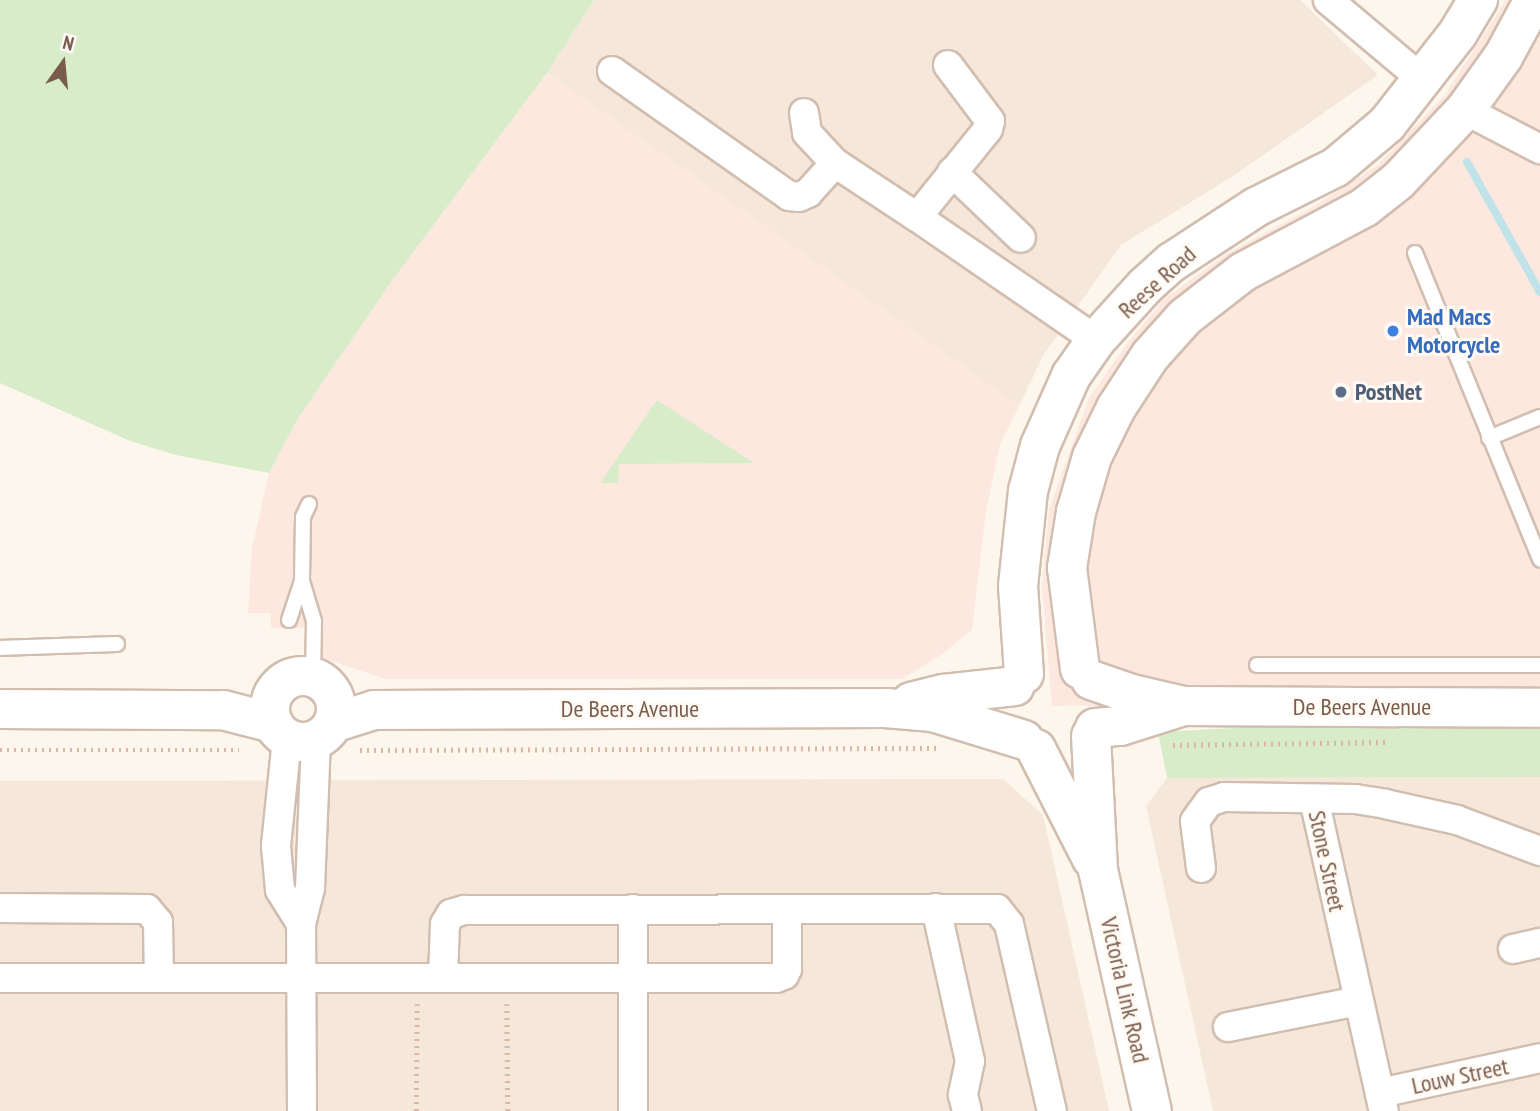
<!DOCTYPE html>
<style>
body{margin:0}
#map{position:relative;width:1540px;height:1111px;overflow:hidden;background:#fdf6ec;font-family:"PT Sans Narrow",sans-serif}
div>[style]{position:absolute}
.residential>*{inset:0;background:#f5e8da}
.commercial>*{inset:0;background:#fde8e0}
.green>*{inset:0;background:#d8ecc9}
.stream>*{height:8px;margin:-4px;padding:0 4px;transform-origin:4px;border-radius:4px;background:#bfe3e8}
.path>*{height:4.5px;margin-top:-2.25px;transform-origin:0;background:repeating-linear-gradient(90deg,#d9b8a5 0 2px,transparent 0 7px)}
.roads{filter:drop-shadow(2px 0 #d1beb0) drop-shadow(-2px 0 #d1beb0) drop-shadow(0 2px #d1beb0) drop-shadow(0 -2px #d1beb0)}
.lane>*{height:14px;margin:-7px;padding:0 7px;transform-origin:7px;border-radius:7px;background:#fff}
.street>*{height:28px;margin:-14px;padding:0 14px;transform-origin:14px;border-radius:14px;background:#fff}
.secondary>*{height:38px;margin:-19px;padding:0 19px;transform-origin:19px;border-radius:19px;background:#fff}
.secondary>.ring{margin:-19px;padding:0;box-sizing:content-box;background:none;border:38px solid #fff;border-radius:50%}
.dots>*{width:19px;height:19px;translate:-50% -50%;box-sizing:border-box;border:4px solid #fffaf3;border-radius:50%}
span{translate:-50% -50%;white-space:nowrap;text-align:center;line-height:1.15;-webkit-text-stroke:6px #fffaf3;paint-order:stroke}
.street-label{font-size:24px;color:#7a5c4d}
.shop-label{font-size:24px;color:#366cbe;font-weight:700}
.left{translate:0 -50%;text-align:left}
.service-label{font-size:24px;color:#4e5e75;font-weight:700}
.north{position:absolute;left:28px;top:28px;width:70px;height:70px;-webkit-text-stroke:5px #fffaf3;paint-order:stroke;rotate:15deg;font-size:19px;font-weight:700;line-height:28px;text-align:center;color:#7a5c4d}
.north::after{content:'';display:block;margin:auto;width:24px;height:32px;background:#7a5c4d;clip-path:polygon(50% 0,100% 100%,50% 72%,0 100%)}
</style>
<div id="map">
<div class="residential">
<div style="clip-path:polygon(594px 0,1300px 0,1378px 75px,1230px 178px,1121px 245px,1044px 354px,1019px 406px,547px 73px)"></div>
<div style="clip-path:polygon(1540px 777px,1540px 1111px,1213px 1111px,1146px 806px,1167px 778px)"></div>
<div style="clip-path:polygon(1003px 779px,1043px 815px,1109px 1111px,0 1111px,0 781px)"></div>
</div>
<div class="commercial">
<div style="clip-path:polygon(1506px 0,1540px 0,1540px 704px,1052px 706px,1042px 587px,1049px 509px,1089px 398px,1126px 345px,1164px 299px,1228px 253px,1311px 208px,1378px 165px,1444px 96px)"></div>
<div style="clip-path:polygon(547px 73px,1019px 406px,1000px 445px,986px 511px,972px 630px,938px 657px,902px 679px,386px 679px,323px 658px,319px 628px,271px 628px,271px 613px,248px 613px,252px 548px,269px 473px,297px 420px,391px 282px)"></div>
</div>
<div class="green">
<div style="clip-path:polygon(0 0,594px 0,547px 73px,391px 282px,297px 420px,269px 473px,176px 455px,130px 441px,0 383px)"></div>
<div style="clip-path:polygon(657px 400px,754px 463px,619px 464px,618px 483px,600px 483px)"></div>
<div style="clip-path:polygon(1540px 723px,1540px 777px,1167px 778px,1158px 732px,1310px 724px)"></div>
</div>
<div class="stream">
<div style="left:1467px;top:162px;width:149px;rotate:60.7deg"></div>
</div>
<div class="path">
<div style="left:1173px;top:745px;width:212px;rotate:-0.8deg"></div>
<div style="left:0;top:750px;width:239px"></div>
<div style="left:360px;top:750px;width:576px;rotate:-0.2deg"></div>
<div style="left:507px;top:1004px;width:107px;rotate:89.5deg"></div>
<div style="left:416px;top:1111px;width:107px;rotate:-89.5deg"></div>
</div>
<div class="roads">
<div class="lane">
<div style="left:1415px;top:253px;width:331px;rotate:67.8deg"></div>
<div style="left:1489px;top:438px;width:55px;rotate:-22.4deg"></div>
<div style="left:309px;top:504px;width:14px;rotate:115deg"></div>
<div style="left:303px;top:517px;width:64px;rotate:90.9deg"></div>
<div style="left:302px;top:581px;width:42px;rotate:73.3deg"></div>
<div style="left:314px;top:621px;width:57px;rotate:91deg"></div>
<div style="left:289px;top:620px;width:41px;rotate:-71.6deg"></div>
<div style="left:0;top:648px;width:117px;rotate:-2deg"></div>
<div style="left:1257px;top:665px;width:283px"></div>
</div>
<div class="street">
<div style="left:1328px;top:0;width:124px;rotate:40.1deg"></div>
<div style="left:948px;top:65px;width:70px;rotate:53.1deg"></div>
<div style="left:990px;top:121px;width:8px;rotate:104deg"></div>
<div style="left:988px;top:129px;width:113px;rotate:128.9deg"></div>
<div style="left:917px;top:217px;width:217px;rotate:34.5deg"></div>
<div style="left:612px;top:71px;width:217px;rotate:35.2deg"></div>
<div style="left:789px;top:196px;width:10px;rotate:6deg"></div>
<div style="left:799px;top:197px;width:10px;rotate:-24deg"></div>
<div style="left:808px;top:193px;width:40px;rotate:-48deg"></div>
<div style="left:835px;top:163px;width:98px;rotate:33.4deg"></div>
<div style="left:1465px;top:110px;width:85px;rotate:27.5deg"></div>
<div style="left:804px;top:113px;width:20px;rotate:81deg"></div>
<div style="left:807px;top:133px;width:41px;rotate:47deg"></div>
<div style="left:952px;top:172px;width:95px;rotate:43.7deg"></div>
<div style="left:287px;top:739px;width:108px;rotate:95.9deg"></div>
<div style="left:276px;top:846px;width:44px;rotate:84.8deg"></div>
<div style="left:280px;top:890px;width:40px;rotate:58deg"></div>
<div style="left:1314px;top:799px;width:320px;rotate:77.4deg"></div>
<div style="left:1201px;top:868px;width:47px;rotate:-97.3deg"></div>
<div style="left:1195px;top:821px;width:24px;rotate:-54deg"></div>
<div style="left:1209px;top:802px;width:16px;rotate:-18deg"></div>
<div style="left:1224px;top:797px;width:131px;rotate:0.9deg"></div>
<div style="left:1355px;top:799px;width:30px;rotate:9deg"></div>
<div style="left:1385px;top:804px;width:74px;rotate:12.5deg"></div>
<div style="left:1457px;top:820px;width:89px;rotate:20.5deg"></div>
<div style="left:0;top:908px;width:147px;rotate:0.4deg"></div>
<div style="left:147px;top:909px;width:17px;rotate:50deg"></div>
<div style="left:158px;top:922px;width:55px;rotate:89deg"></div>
<div style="left:936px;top:908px;width:157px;rotate:77.5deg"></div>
<div style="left:970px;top:1061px;width:35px;rotate:102deg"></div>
<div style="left:963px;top:1095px;width:16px;rotate:76deg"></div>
<div style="left:633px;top:909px;width:202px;rotate:90deg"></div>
<div style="left:1513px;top:949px;width:28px;rotate:-13deg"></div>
<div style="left:0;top:978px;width:776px"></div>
<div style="left:776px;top:978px;width:9px;rotate:-21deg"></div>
<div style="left:784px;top:975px;width:7px;rotate:-63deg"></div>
<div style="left:787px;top:969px;width:60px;rotate:-90deg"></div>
<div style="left:443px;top:978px;width:54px;rotate:-87.9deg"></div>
<div style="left:445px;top:924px;width:12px;rotate:-59deg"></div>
<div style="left:451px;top:914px;width:14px;rotate:-17deg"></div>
<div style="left:464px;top:910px;width:533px;rotate:-0.11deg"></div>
<div style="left:997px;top:909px;width:19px;rotate:51deg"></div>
<div style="left:1009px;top:924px;width:192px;rotate:77.1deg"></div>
<div style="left:1228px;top:1027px;width:133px;rotate:-11.3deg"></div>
<div style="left:1380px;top:1093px;width:164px;rotate:-12.3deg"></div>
<div style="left:302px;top:1111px;width:187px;rotate:-90.3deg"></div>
<div style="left:301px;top:924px;width:36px;rotate:-76deg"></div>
<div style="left:310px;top:889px;width:149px;rotate:-87.7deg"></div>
</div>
<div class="secondary">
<div style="left:1080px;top:669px;width:102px;rotate:-97.3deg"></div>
<div style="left:1067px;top:568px;width:57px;rotate:-80.9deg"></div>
<div style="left:1076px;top:512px;width:57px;rotate:-73.8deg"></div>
<div style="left:1092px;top:457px;width:55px;rotate:-63.9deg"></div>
<div style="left:1116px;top:408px;width:62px;rotate:-56.8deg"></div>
<div style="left:1150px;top:356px;width:52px;rotate:-48.1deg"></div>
<div style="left:1185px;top:317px;width:73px;rotate:-37.8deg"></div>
<div style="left:1243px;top:272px;width:138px;rotate:-28deg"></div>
<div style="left:1365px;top:207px;width:42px;rotate:-38.2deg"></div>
<div style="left:1398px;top:181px;width:98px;rotate:-46.7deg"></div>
<div style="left:1465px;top:110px;width:65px;rotate:-54.4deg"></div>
<div style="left:1503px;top:57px;width:65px;rotate:-61.5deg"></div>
<div style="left:1024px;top:674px;width:88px;rotate:-93.9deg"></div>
<div style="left:1018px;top:586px;width:96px;rotate:-84deg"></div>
<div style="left:1028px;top:491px;width:47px;rotate:-75.1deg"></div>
<div style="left:1040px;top:446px;width:77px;rotate:-66.1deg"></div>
<div style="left:1071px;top:376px;width:44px;rotate:-55.2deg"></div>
<div style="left:1096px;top:340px;width:73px;rotate:-47.8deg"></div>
<div style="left:1145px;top:286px;width:36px;rotate:-42deg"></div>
<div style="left:1172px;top:262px;width:100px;rotate:-33.2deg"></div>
<div style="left:1256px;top:207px;width:89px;rotate:-26.6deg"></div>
<div style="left:1336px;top:167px;width:67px;rotate:-40.1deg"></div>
<div style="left:1387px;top:124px;width:115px;rotate:-52deg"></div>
<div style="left:1458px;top:33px;width:39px;rotate:-59deg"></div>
<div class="ring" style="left:270px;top:676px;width:28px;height:28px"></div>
<div style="left:1091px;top:680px;width:43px;rotate:18.9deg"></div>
<div style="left:1132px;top:694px;width:53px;rotate:13deg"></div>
<div style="left:1184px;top:706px;width:356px;rotate:0.3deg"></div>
<div style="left:911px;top:702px;width:34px;rotate:-14deg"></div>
<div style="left:944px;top:694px;width:71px;rotate:-6.4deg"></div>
<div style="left:0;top:709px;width:223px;rotate:0.3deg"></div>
<div style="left:223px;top:710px;width:52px;rotate:14.6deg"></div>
<div style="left:333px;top:723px;width:43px;rotate:-17.6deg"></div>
<div style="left:374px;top:710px;width:511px;rotate:-0.22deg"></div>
<div style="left:885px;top:708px;width:48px;rotate:4.8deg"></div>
<div style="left:933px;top:712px;width:95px;rotate:17.1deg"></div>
<div style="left:1095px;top:728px;width:25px;rotate:-5deg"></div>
<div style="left:1120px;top:726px;width:67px;rotate:-17.4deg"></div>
<div style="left:1091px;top:736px;width:134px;rotate:87deg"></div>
<div style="left:1098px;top:870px;width:247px;rotate:77.4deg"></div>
<div style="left:1036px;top:749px;width:123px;rotate:63deg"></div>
</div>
</div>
<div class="dots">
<div style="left:1393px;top:331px;background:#3f7fe0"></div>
<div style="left:1341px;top:392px;background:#5c6f8a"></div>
</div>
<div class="street-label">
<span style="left:1157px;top:282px;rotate:-42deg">Reese Road</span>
<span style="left:1362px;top:707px">De Beers Avenue</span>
<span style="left:630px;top:709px">De Beers Avenue</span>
<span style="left:1327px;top:861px;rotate:78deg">Stone Street</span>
<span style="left:1125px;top:990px;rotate:77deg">Victoria Link Road</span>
<span style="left:1460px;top:1076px;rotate:-12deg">Louw Street</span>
</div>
<div class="shop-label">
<span class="left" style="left:1407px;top:331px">Mad Macs<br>Motorcycle</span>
</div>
<div class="service-label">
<span class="left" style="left:1355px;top:392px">PostNet</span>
</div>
<div class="north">N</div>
</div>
